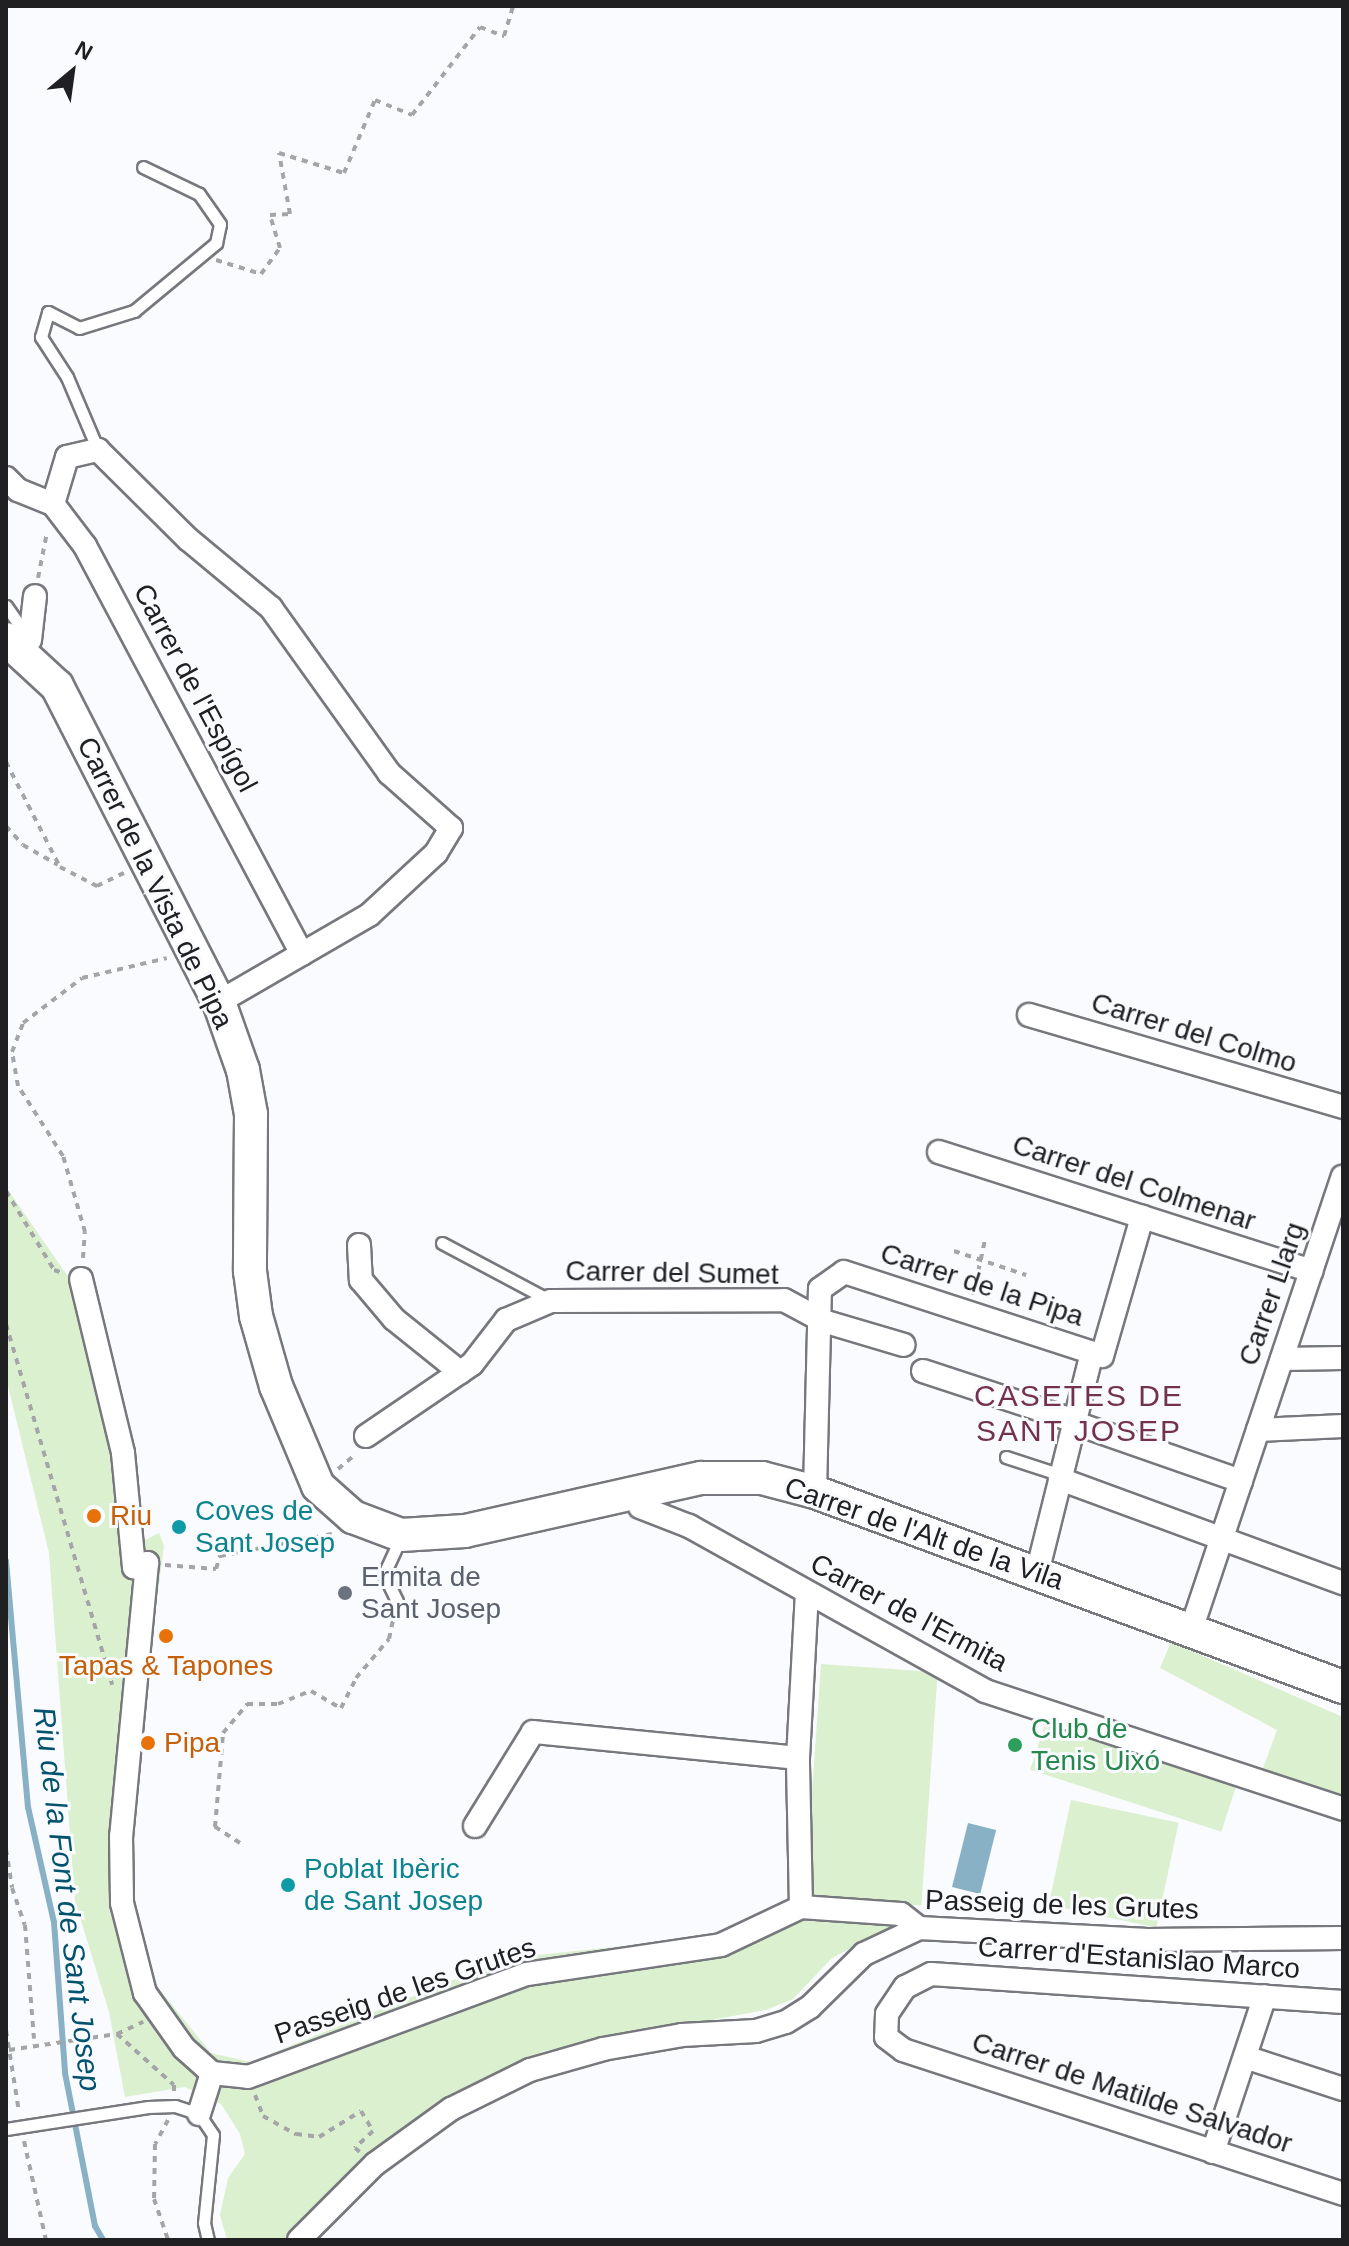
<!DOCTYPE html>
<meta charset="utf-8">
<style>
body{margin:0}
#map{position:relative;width:1349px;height:2246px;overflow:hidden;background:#fafbfe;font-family:Arial,sans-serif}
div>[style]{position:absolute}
.green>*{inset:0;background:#dbf0cf;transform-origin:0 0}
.water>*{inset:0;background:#89b1c6;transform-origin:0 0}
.stream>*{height:6px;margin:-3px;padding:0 3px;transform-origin:3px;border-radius:3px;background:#89b1c6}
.path>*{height:4px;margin-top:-2px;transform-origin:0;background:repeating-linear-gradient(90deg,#a4a5a8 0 6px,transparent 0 12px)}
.roads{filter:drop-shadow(2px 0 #77787e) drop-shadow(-2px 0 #77787e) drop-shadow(0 2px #77787e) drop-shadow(0 -2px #77787e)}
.lane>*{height:11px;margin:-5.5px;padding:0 5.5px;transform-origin:5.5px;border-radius:5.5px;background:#fff}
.street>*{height:22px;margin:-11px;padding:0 11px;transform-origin:11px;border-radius:11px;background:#fff}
.secondary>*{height:32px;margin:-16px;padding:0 16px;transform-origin:16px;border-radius:16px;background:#fff}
.dots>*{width:22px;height:22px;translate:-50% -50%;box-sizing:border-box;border:4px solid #fafbfe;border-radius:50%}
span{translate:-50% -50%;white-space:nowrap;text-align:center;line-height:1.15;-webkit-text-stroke:6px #fafbfe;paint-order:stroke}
.street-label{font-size:28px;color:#202023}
.culture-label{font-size:28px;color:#0d838f}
.left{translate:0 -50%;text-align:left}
.food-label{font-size:28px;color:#c56008}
.worship-label{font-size:28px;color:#5b616d}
.leisure-label{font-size:28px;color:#27864d}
.neighbourhood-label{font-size:30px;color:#74314e;letter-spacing:2px}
.water-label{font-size:30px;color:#00526f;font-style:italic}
.frame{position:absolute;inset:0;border:8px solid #202023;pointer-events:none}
.north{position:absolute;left:32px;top:32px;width:80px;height:80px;-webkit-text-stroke:6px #fafbfe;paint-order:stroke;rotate:29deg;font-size:22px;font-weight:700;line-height:32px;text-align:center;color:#202023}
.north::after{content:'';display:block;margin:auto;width:28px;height:36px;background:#202023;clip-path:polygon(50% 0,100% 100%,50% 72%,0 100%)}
</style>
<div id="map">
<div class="green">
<div style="clip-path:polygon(6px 1187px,76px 1288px,133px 1546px,159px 1533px,164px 1546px,134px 1776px,134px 1911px,156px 1985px,211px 2053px,250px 2062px,508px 1958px,720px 1936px,788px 1901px,901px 1922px,832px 1958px,793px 1999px,766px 2010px,544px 2051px,439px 2103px,360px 2160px,284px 2240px,227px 2240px,220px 2215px,228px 2178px,245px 2154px,240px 2134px,221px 2104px,185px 2087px,125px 2097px,109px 2012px,75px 1901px,49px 1553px,6px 1378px)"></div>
<div style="clip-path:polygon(1171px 1642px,1343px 1717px,1343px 1797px,1262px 1771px,1277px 1730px,1160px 1668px)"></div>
<div style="left:821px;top:1664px;width:117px;height:234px;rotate:4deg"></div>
<div style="left:1045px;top:1724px;width:201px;height:48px;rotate:18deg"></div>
<div style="left:1071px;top:1800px;width:110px;height:107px;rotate:12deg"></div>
</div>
<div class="water">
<div style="left:968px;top:1823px;width:29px;height:66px;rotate:14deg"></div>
</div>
<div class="stream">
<div style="left:6px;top:1561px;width:247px;rotate:84.9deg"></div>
<div style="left:28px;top:1807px;width:118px;rotate:77.3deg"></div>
<div style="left:54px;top:1922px;width:151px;rotate:85.8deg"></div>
<div style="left:65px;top:2073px;width:156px;rotate:78.9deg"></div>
<div style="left:95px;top:2226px;width:16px;rotate:60deg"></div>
</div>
<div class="path">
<div style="left:216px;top:260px;width:47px;rotate:17.3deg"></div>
<div style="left:261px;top:274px;width:32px;rotate:-54deg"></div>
<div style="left:280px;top:248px;width:34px;rotate:-107deg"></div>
<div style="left:270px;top:215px;width:20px;rotate:-3deg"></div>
<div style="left:290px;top:214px;width:62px;rotate:-100.2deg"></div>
<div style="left:279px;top:153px;width:68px;rotate:17.1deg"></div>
<div style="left:344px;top:173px;width:79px;rotate:-67deg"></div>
<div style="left:375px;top:100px;width:40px;rotate:22deg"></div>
<div style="left:412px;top:115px;width:111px;rotate:-52.3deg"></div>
<div style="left:480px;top:27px;width:26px;rotate:21deg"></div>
<div style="left:504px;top:36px;width:31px;rotate:-73deg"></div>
<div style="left:38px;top:578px;width:47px;rotate:-78.9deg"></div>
<div style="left:6px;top:762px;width:118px;rotate:62.8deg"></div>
<div style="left:60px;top:867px;width:42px;rotate:27.2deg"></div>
<div style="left:97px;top:886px;width:30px;rotate:-26deg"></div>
<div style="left:6px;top:826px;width:25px;rotate:48deg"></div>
<div style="left:23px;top:845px;width:40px;rotate:29.7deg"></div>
<div style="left:6px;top:1191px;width:92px;rotate:58.7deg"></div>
<div style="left:54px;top:1270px;width:9px;rotate:18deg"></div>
<div style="left:954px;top:1251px;width:76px;rotate:18.4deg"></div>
<div style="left:83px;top:1258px;width:26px;rotate:-86deg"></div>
<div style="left:85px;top:1232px;width:79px;rotate:-106.1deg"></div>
<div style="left:63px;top:1156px;width:83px;rotate:-122.7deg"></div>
<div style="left:18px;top:1086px;width:35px;rotate:-100deg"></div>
<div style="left:12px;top:1052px;width:31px;rotate:-69deg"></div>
<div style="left:23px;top:1023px;width:74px;rotate:-37.3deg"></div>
<div style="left:82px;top:978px;width:87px;rotate:-13.2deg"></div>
<div style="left:973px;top:1295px;width:56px;rotate:-77.7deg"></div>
<div style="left:6px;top:1324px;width:376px;rotate:73.6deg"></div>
<div style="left:338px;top:1469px;width:23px;rotate:-40deg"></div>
<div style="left:165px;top:1565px;width:51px;rotate:4.5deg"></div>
<div style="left:216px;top:1569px;width:14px;rotate:-73deg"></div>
<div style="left:220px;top:1556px;width:114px;rotate:-11.1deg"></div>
<div style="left:240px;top:1843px;width:30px;rotate:-147deg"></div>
<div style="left:215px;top:1827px;width:94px;rotate:-85.1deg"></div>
<div style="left:223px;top:1733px;width:38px;rotate:-50deg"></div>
<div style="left:247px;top:1704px;width:31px"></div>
<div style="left:278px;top:1704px;width:35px;rotate:-22deg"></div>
<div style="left:311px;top:1691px;width:34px;rotate:30deg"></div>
<div style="left:341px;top:1708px;width:34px;rotate:-63deg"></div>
<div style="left:356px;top:1678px;width:51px;rotate:-49.8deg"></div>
<div style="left:389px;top:1639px;width:25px;rotate:-78deg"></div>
<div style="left:6px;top:1849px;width:39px;rotate:81deg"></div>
<div style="left:12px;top:1888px;width:39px;rotate:71deg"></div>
<div style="left:25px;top:1925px;width:114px;rotate:85.5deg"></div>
<div style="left:6px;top:2030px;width:83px;rotate:81deg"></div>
<div style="left:117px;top:2034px;width:76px;rotate:41.8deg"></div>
<div style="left:174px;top:2085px;width:8px;rotate:90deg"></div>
<div style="left:9px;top:2050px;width:109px;rotate:-8.4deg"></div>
<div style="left:117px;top:2034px;width:29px;rotate:-25deg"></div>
<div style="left:255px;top:2095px;width:22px;rotate:69deg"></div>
<div style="left:263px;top:2116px;width:38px;rotate:29deg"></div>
<div style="left:296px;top:2134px;width:23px;rotate:7deg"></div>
<div style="left:319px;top:2137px;width:49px;rotate:-31.8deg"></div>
<div style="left:361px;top:2111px;width:23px;rotate:59deg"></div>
<div style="left:373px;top:2131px;width:25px;rotate:137deg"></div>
<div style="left:355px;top:2148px;width:6px;rotate:39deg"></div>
<div style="left:168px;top:2120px;width:27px;rotate:118deg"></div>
<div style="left:155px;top:2144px;width:55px;rotate:91deg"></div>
<div style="left:154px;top:2199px;width:43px;rotate:71.1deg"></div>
<div style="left:24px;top:2141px;width:101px;rotate:77.5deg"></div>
</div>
<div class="roads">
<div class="lane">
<div style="left:98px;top:450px;width:79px;rotate:-113deg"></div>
<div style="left:67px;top:377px;width:48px;rotate:-123deg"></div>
<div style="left:41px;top:337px;width:26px;rotate:-74deg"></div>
<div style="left:48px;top:312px;width:35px;rotate:27deg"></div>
<div style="left:79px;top:328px;width:58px;rotate:-17.2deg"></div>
<div style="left:134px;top:311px;width:107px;rotate:-39.7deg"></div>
<div style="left:216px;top:243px;width:19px;rotate:-78deg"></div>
<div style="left:220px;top:224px;width:37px;rotate:-125deg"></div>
<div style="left:199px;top:194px;width:62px;rotate:-154.3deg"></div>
<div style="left:6px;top:606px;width:37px;rotate:55deg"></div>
<div style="left:442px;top:1243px;width:123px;rotate:28deg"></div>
<div style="left:1006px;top:1457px;width:58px;rotate:18.1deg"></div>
<div style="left:397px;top:1601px;width:30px;rotate:-116deg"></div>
<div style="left:384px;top:1574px;width:41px;rotate:-65.3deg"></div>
<div style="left:6px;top:2129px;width:144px;rotate:-8.8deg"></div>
<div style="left:148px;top:2107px;width:27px;rotate:-2deg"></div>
<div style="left:175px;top:2106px;width:25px;rotate:18deg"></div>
<div style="left:199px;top:2114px;width:25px;rotate:56deg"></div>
<div style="left:213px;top:2135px;width:88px;rotate:95.8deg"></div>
<div style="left:204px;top:2223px;width:17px;rotate:77deg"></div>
</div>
<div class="street">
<div style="left:6px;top:478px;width:17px;rotate:45deg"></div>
<div style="left:18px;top:490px;width:38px;rotate:22deg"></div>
<div style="left:53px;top:504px;width:53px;rotate:52.7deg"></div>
<div style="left:85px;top:546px;width:462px;rotate:62deg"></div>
<div style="left:53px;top:504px;width:49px;rotate:-73.4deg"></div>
<div style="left:67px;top:457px;width:32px;rotate:-13deg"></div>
<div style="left:98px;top:450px;width:127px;rotate:44.7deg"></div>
<div style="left:188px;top:539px;width:108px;rotate:39.7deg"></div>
<div style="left:271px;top:608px;width:203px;rotate:54.4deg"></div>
<div style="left:389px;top:773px;width:83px;rotate:41.6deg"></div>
<div style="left:451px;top:828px;width:29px;rotate:121deg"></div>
<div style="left:436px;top:853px;width:91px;rotate:137.2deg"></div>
<div style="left:369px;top:915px;width:173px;rotate:149.9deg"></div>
<div style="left:30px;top:640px;width:44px;rotate:-83.5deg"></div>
<div style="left:1029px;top:1015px;width:327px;rotate:16.3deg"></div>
<div style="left:939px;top:1152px;width:391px;rotate:17.7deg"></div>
<div style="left:359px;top:1245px;width:35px;rotate:87deg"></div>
<div style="left:361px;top:1280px;width:51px;rotate:49.8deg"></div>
<div style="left:394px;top:1319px;width:85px;rotate:38.8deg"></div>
<div style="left:81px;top:1279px;width:179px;rotate:76.4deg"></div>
<div style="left:123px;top:1453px;width:115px;rotate:84.5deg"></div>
<div style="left:134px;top:1567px;width:14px;rotate:-17deg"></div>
<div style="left:147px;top:1563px;width:274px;rotate:95.4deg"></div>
<div style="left:121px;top:1836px;width:67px;rotate:89.1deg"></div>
<div style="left:122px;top:1903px;width:93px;rotate:75.7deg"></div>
<div style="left:145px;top:1993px;width:67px;rotate:54.7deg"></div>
<div style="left:184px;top:2048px;width:38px;rotate:42deg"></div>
<div style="left:212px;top:2073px;width:36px;rotate:6deg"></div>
<div style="left:248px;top:2077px;width:297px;rotate:-20.3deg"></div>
<div style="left:527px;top:1974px;width:196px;rotate:-8.5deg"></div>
<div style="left:721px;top:1945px;width:89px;rotate:-25.4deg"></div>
<div style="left:1282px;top:1359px;width:61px;rotate:-0.9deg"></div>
<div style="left:923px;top:1371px;width:160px;rotate:18.2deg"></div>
<div style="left:1075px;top:1423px;width:176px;rotate:19.3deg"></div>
<div style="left:1258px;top:1430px;width:85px;rotate:-2.7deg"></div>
<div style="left:366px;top:1436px;width:128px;rotate:-34.2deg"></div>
<div style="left:472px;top:1364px;width:56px;rotate:-52.3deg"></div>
<div style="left:506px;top:1320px;width:49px;rotate:-22.9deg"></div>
<div style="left:551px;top:1301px;width:233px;rotate:-0.2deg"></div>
<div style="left:784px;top:1300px;width:44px;rotate:28.3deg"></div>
<div style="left:823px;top:1321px;width:84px;rotate:16.5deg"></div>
<div style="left:1060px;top:1479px;width:302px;rotate:20.2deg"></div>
<div style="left:815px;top:1492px;width:203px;rotate:-88.6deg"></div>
<div style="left:820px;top:1289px;width:29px;rotate:-35deg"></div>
<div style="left:844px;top:1272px;width:271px;rotate:18deg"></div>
<div style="left:1102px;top:1356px;width:145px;rotate:-73.9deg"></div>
<div style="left:640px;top:1507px;width:53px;rotate:21.2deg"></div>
<div style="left:689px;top:1526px;width:339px;rotate:29.1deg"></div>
<div style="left:985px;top:1691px;width:377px;rotate:18.2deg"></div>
<div style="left:1037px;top:1573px;width:227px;rotate:-76deg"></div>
<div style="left:1191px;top:1630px;width:478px;rotate:-71.5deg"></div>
<div style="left:475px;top:1826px;width:110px;rotate:-58.3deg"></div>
<div style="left:533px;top:1732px;width:266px;rotate:5.6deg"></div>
<div style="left:801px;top:1907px;width:149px;rotate:-91.2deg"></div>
<div style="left:798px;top:1758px;width:164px;rotate:-86.9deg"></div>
<div style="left:801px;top:1907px;width:100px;rotate:4deg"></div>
<div style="left:901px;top:1914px;width:23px;rotate:38deg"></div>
<div style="left:1343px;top:2002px;width:413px;rotate:-176.1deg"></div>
<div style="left:931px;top:1974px;width:29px;rotate:153deg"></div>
<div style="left:905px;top:1987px;width:32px;rotate:124deg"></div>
<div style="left:887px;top:2014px;width:23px;rotate:92deg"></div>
<div style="left:886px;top:2037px;width:21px;rotate:37deg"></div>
<div style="left:903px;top:2050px;width:463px;rotate:18.1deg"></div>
<div style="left:1245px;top:2057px;width:103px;rotate:18.1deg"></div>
<div style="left:199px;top:2114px;width:43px;rotate:-72.4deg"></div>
<div style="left:1213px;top:2152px;width:164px;rotate:-71.6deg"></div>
<div style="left:299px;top:2240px;width:107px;rotate:-45deg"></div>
<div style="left:375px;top:2164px;width:94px;rotate:-35.9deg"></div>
<div style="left:451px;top:2109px;width:88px;rotate:-26.3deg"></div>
<div style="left:530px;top:2070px;width:76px;rotate:-16deg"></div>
<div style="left:603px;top:2049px;width:80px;rotate:-10deg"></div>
<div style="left:682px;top:2035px;width:74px;rotate:-3.1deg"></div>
<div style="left:756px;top:2031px;width:31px;rotate:-17deg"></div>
<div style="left:786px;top:2022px;width:28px;rotate:-32deg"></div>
<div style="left:810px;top:2007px;width:76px;rotate:-44.5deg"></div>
<div style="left:864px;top:1954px;width:61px;rotate:-25.3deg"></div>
<div style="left:919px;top:1928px;width:229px;rotate:3deg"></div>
<div style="left:1148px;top:1940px;width:195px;rotate:-0.6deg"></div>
</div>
<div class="secondary">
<div style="left:6px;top:639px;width:69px;rotate:42.7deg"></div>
<div style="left:57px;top:686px;width:355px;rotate:62.9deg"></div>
<div style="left:219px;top:1002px;width:72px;rotate:70.6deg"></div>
<div style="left:243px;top:1070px;width:45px;rotate:79.7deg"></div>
<div style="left:251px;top:1114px;width:157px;rotate:90.4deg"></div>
<div style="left:250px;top:1271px;width:45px;rotate:82.4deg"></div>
<div style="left:256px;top:1316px;width:73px;rotate:74.1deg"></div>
<div style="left:276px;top:1386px;width:108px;rotate:67.2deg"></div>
<div style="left:318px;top:1486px;width:47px;rotate:41.5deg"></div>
<div style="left:353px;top:1517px;width:51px;rotate:20.6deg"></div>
<div style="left:401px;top:1535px;width:64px;rotate:-3.6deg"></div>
<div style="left:465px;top:1531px;width:242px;rotate:-12.7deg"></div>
<div style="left:701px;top:1478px;width:61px"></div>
<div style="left:762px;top:1478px;width:55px;rotate:14.8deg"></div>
<div style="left:815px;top:1492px;width:563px;rotate:20.27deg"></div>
</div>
</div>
<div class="dots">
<div style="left:94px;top:1516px;background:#e8710a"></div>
<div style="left:179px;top:1527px;background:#0f9aa8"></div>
<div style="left:345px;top:1593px;background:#6b7280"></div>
<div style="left:166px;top:1636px;background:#e8710a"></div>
<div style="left:148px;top:1743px;background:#e8710a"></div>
<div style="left:1015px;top:1745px;background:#2e9e5b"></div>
<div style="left:288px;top:1885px;background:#0f9aa8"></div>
</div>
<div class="street-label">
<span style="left:195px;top:688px;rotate:62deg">Carrer de l'Espígol</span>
<span style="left:155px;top:883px;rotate:64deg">Carrer de la Vista de Pipa</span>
<span style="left:1194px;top:1033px;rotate:17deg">Carrer del Colmo</span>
<span style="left:1134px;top:1183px;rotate:18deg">Carrer del Colmenar</span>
<span style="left:672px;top:1273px;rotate:1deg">Carrer del Sumet</span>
<span style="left:982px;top:1285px;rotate:18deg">Carrer de la Pipa</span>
<span style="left:1272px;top:1294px;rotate:-71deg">Carrer Llarg</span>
<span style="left:924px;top:1534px;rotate:19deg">Carrer de l'Alt de la Vila</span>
<span style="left:909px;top:1613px;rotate:28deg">Carrer de l'Ermita</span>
<span style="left:1062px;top:1905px;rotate:2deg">Passeig de les Grutes</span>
<span style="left:1139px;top:1958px;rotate:4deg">Carrer d'Estanislao Marco</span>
<span style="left:405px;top:1991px;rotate:-19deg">Passeig de les Grutes</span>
<span style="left:1132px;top:2093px;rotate:18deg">Carrer de Matilde Salvador</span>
</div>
<div class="culture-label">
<span class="left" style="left:195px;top:1527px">Coves de<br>Sant Josep</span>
<span class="left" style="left:304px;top:1885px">Poblat Ibèric<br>de Sant Josep</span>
</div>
<div class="food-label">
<span class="left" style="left:110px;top:1516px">Riu</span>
<span style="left:166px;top:1666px">Tapas &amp; Tapones</span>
<span class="left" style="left:164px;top:1743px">Pipa</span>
</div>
<div class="worship-label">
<span class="left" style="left:361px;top:1593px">Ermita de<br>Sant Josep</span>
</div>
<div class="leisure-label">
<span class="left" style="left:1031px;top:1745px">Club de<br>Tenis Uixó</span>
</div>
<div class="neighbourhood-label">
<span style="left:1079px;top:1413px">CASETES DE<br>SANT JOSEP</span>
</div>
<div class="water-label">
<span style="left:67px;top:1899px;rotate:83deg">Riu de la Font de Sant Josep</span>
</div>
<div class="frame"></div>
<div class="north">N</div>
</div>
